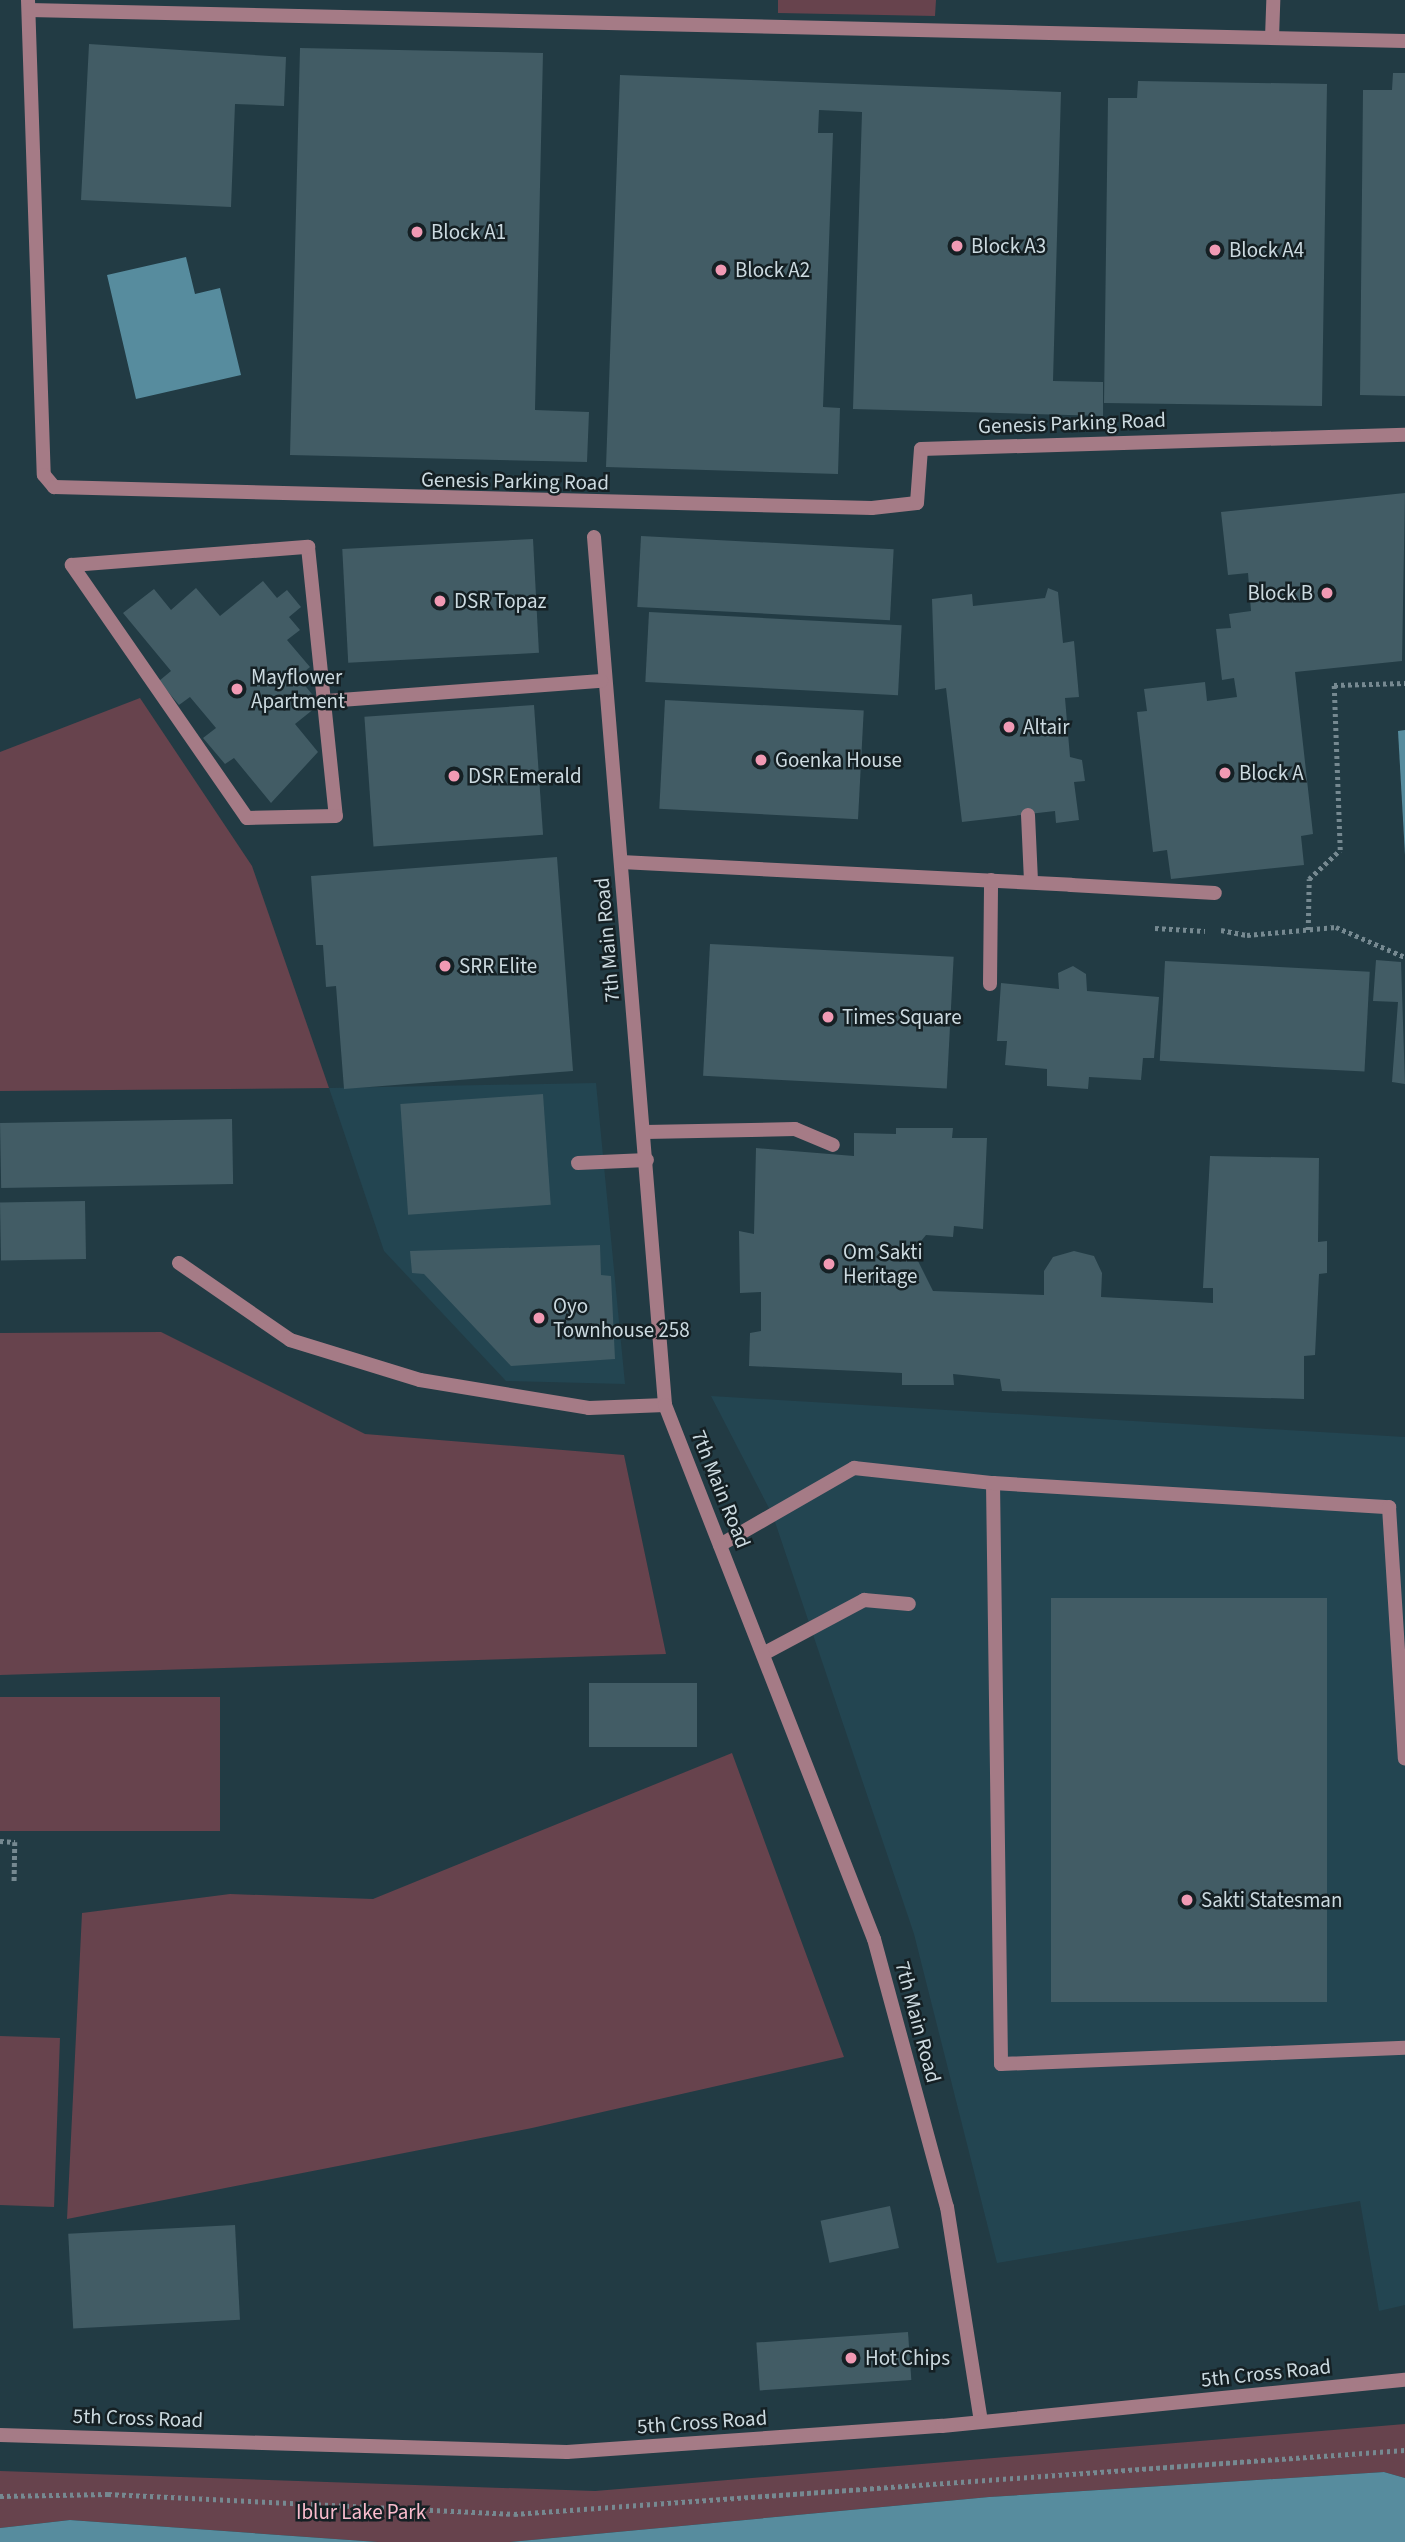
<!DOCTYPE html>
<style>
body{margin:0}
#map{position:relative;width:1405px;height:2542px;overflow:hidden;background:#223b44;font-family:"Source Sans 3",sans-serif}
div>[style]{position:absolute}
.built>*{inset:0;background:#234551}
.green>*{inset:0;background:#67434d;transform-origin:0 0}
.water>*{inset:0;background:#578c9e}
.building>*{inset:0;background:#425c65;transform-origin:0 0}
.path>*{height:4.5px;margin-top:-2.25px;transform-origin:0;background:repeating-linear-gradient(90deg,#768991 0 3.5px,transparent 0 7px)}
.lane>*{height:14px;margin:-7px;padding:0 7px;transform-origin:7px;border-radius:7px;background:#a57b86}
.street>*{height:14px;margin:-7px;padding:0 7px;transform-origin:7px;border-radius:7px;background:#a57b86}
.dots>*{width:19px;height:19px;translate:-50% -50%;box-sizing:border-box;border:4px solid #152024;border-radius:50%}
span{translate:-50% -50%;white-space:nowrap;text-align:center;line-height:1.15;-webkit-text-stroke:5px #152024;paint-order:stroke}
.poi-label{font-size:21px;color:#ccdae0}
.left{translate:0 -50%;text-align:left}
.right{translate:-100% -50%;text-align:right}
.street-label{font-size:21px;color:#ccdae0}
.park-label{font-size:21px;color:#fabccd}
</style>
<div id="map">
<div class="built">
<div style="clip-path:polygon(596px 1083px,625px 1384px,506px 1381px,384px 1251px,329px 1088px)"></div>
<div style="clip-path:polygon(711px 1396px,1405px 1437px,1405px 2305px,1379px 2311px,1360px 2201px,997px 2263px,914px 1934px,773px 1516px)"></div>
</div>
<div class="green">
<div style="clip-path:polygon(778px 0,936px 0,935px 16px,778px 13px)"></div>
<div style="clip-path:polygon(140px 698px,252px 866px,329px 1088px,0 1091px,0 752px)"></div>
<div style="clip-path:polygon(161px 1332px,365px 1434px,624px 1455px,666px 1654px,0 1675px,0 1333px)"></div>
<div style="left:0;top:1697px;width:220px;height:134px"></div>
<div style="clip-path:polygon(732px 1753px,844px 2057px,532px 2128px,67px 2219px,82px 1913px,230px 1894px,373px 1899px)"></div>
<div style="left:0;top:2036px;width:60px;height:169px;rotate:2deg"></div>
<div style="clip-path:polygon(1405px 2424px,1405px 2478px,1384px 2472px,989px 2497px,510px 2542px,378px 2542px,70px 2520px,0 2528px,0 2471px,595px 2491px)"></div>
</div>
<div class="water">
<div style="clip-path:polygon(186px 257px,195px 294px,220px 288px,241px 375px,136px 399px,107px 275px)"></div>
<div style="clip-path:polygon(1405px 730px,1405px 855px,1398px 731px)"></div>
<div style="clip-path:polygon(1384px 2472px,1405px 2478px,1405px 2542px,510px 2542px,989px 2497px)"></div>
<div style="clip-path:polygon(70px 2520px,378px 2542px,0 2542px,0 2528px)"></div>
</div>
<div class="building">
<div style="clip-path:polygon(89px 44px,286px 57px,284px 106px,235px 104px,231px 207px,81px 200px)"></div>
<div style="clip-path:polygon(300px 48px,543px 53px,535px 410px,589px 412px,587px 462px,290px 455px)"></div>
<div style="clip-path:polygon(1393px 73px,1405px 73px,1405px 396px,1360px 395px,1363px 90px,1392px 90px)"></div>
<div style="clip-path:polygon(620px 75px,1061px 92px,1053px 381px,1103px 382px,1103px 416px,853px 409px,862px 112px,819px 110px,818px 133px,833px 133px,823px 407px,840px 408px,838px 474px,606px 467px)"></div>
<div style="clip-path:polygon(1138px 81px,1327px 84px,1322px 406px,1104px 403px,1108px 98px,1137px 98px)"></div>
<div style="clip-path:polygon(1405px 493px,1402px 661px,1295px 672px,1313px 834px,1301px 836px,1304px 865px,1171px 879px,1167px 850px,1153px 852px,1137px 712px,1147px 711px,1144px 689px,1205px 682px,1207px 701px,1237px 697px,1234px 678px,1222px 680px,1216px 629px,1231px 628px,1229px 614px,1251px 611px,1248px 573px,1228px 575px,1221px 512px)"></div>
<div style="left:641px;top:536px;width:253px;height:71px;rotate:3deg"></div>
<div style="left:533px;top:539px;width:114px;height:191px;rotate:87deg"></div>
<div style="clip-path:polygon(263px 581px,277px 598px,287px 590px,301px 607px,289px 617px,300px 630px,287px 640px,310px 667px,298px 677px,320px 704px,295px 724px,318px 752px,271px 803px,234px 758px,225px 764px,203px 738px,216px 728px,190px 697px,179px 705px,159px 681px,171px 671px,123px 613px,154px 589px,171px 610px,196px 588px,220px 616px)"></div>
<div style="clip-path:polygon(1048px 588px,1058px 592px,1063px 643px,1074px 641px,1079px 697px,1065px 698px,1070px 757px,1082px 760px,1085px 781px,1074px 782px,1079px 820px,1056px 823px,1055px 811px,962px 822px,946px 688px,935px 690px,932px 599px,972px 594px,973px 606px,1045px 598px)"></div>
<div style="left:649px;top:612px;width:253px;height:70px;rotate:3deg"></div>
<div style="left:665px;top:700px;width:199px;height:109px;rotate:3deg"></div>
<div style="left:534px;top:705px;width:130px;height:170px;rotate:86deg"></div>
<div style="clip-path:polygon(557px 857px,573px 1071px,344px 1089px,336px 986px,326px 987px,323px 945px,316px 945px,311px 876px)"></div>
<div style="left:710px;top:944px;width:244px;height:132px;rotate:3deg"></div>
<div style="clip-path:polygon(1376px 960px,1401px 962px,1405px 1084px,1392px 1082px,1398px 1002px,1373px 1001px)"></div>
<div style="left:1165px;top:961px;width:205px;height:100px;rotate:3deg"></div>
<div style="clip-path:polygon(1073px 966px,1086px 974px,1087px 991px,1159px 997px,1154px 1058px,1143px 1058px,1141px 1080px,1089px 1077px,1088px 1089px,1047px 1086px,1047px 1069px,1005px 1065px,1007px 1041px,997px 1041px,1001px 983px,1059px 989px,1058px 973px)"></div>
<div style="left:543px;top:1094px;width:111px;height:143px;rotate:86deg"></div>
<div style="left:232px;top:1119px;width:65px;height:232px;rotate:89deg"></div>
<div style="clip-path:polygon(896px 1128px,953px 1128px,952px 1138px,987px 1138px,983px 1229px,954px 1226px,953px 1237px,926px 1235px,913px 1251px,933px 1291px,1044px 1295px,1044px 1271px,1053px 1257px,1074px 1251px,1094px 1256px,1102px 1273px,1101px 1297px,1213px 1303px,1213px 1288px,1203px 1288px,1210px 1156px,1319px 1158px,1318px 1242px,1327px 1241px,1327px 1273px,1319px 1274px,1315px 1355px,1304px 1356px,1304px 1399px,1002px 1391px,1000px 1379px,953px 1374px,954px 1385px,902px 1385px,902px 1373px,749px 1366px,750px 1333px,761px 1331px,761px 1292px,740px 1293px,739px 1231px,754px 1234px,756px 1148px,854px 1156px,854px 1133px,896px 1134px)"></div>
<div style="left:85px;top:1201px;width:58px;height:85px;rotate:89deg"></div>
<div style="clip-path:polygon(600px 1245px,601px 1275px,611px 1276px,615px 1359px,511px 1366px,424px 1274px,412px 1273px,410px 1251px)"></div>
<div style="left:1051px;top:1598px;width:276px;height:404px"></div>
<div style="left:589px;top:1683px;width:108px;height:64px"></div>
<div style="left:890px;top:2206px;width:43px;height:71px;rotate:78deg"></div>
<div style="left:235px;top:2225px;width:95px;height:167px;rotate:87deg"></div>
<div style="left:908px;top:2332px;width:48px;height:152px;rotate:86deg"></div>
</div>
<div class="path">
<div style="left:1155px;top:928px;width:50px;rotate:3.4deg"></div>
<div style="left:1221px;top:930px;width:26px;rotate:11deg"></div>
<div style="left:1247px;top:935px;width:89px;rotate:-5.1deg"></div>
<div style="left:1336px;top:927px;width:75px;rotate:23.5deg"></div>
<div style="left:1308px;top:930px;width:51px;rotate:-88.9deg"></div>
<div style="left:1309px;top:879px;width:42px;rotate:-43.1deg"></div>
<div style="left:1340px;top:850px;width:165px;rotate:-92.1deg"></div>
<div style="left:1334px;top:685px;width:71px;rotate:-1.6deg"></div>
<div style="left:0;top:1841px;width:15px;rotate:4deg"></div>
<div style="left:15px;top:1842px;width:39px;rotate:91deg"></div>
<div style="left:0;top:2496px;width:108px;rotate:-1.1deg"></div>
<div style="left:108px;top:2494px;width:406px;rotate:2.8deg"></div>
<div style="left:514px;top:2514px;width:893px;rotate:-4.11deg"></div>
</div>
<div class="lane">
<div style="left:1028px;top:815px;width:67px;rotate:87.4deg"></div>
<div style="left:1071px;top:885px;width:144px;rotate:3.2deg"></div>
<div style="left:990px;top:984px;width:104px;rotate:-89.4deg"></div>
<div style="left:645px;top:1132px;width:150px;rotate:-1.1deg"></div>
<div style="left:795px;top:1129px;width:41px;rotate:22.8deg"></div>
<div style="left:578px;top:1163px;width:69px;rotate:-2.5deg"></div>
<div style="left:179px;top:1263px;width:135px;rotate:34.7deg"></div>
<div style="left:290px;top:1340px;width:136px;rotate:17.1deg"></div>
<div style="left:420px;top:1380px;width:171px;rotate:9.4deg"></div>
<div style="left:589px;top:1408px;width:76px;rotate:-2.3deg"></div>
<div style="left:993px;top:1483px;width:581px;rotate:89.21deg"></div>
<div style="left:1001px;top:2064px;width:404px;rotate:-2.3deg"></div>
<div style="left:720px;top:1545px;width:155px;rotate:-29.9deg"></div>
<div style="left:854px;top:1468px;width:140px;rotate:6.2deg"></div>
<div style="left:993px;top:1483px;width:397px;rotate:3.5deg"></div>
<div style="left:1389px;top:1507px;width:252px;rotate:86.4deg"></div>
<div style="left:763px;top:1654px;width:115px;rotate:-28.1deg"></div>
<div style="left:864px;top:1600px;width:45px;rotate:5.1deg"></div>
</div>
<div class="street">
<div style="left:28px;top:0;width:475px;rotate:88.1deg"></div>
<div style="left:44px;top:475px;width:16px;rotate:50deg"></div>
<div style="left:54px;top:487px;width:818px;rotate:1.47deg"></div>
<div style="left:872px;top:508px;width:45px;rotate:-6.3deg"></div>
<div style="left:917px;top:503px;width:54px;rotate:-85.8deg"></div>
<div style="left:921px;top:449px;width:484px;rotate:-1.7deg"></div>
<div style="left:29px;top:10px;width:1376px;rotate:1.29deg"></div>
<div style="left:1272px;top:38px;width:38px;rotate:-88deg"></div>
<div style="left:594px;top:537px;width:871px;rotate:85.32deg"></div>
<div style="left:665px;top:1405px;width:573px;rotate:68.63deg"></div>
<div style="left:874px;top:1939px;width:278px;rotate:74.8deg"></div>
<div style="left:947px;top:2207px;width:217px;rotate:81deg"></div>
<div style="left:308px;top:547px;width:270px;rotate:84.1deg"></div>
<div style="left:336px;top:816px;width:89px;rotate:178.7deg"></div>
<div style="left:247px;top:818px;width:308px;rotate:-124.7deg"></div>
<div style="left:72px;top:565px;width:237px;rotate:-4.4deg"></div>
<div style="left:327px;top:701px;width:275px;rotate:-4.2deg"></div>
<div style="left:621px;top:862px;width:451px;rotate:2.9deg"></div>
<div style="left:0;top:2435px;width:567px;rotate:1.72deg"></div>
<div style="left:567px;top:2452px;width:376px;rotate:-4deg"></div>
<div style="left:942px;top:2426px;width:465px;rotate:-5.7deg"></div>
</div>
<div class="dots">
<div style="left:417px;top:232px;background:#f19ab4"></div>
<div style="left:957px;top:246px;background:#f19ab4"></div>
<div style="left:1215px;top:250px;background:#f19ab4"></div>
<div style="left:721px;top:270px;background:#f19ab4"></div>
<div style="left:1327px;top:593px;background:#f19ab4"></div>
<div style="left:440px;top:601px;background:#f19ab4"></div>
<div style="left:237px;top:689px;background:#f19ab4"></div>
<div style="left:1009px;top:727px;background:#f19ab4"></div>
<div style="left:761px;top:760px;background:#f19ab4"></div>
<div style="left:1225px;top:773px;background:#f19ab4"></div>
<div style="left:454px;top:776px;background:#f19ab4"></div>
<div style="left:445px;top:966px;background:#f19ab4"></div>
<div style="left:828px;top:1017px;background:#f19ab4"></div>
<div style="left:829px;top:1264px;background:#f19ab4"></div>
<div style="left:539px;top:1318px;background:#f19ab4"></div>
<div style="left:1187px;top:1900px;background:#f19ab4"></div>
<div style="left:851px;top:2358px;background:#f19ab4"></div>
</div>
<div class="poi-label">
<span class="left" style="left:431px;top:232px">Block A1</span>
<span class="left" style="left:971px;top:246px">Block A3</span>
<span class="left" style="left:1229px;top:250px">Block A4</span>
<span class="left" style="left:735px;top:270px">Block A2</span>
<span class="right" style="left:1313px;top:593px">Block B</span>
<span class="left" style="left:454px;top:601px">DSR Topaz</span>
<span class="left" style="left:251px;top:689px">Mayflower<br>Apartment</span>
<span class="left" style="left:1023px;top:727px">Altair</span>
<span class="left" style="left:775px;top:760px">Goenka House</span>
<span class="left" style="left:1239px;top:773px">Block A</span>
<span class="left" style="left:468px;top:776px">DSR Emerald</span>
<span class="left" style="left:459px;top:966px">SRR Elite</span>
<span class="left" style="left:842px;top:1017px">Times Square</span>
<span class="left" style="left:843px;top:1264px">Om Sakti<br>Heritage</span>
<span class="left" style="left:553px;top:1318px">Oyo<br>Townhouse 258</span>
<span class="left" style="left:1201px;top:1900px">Sakti Statesman</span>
<span class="left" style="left:865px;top:2358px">Hot Chips</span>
</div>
<div class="street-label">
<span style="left:1072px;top:423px;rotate:-2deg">Genesis Parking Road</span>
<span style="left:515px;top:481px;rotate:1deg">Genesis Parking Road</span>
<span style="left:607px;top:940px;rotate:-95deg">7th Main Road</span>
<span style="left:721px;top:1489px;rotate:68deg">7th Main Road</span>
<span style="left:918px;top:2022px;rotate:75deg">7th Main Road</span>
<span style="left:1266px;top:2373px;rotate:-6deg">5th Cross Road</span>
<span style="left:138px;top:2418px;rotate:2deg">5th Cross Road</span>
<span style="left:702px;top:2422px;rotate:-4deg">5th Cross Road</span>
</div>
<div class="park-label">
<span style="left:361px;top:2512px">Iblur Lake Park</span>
</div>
</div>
